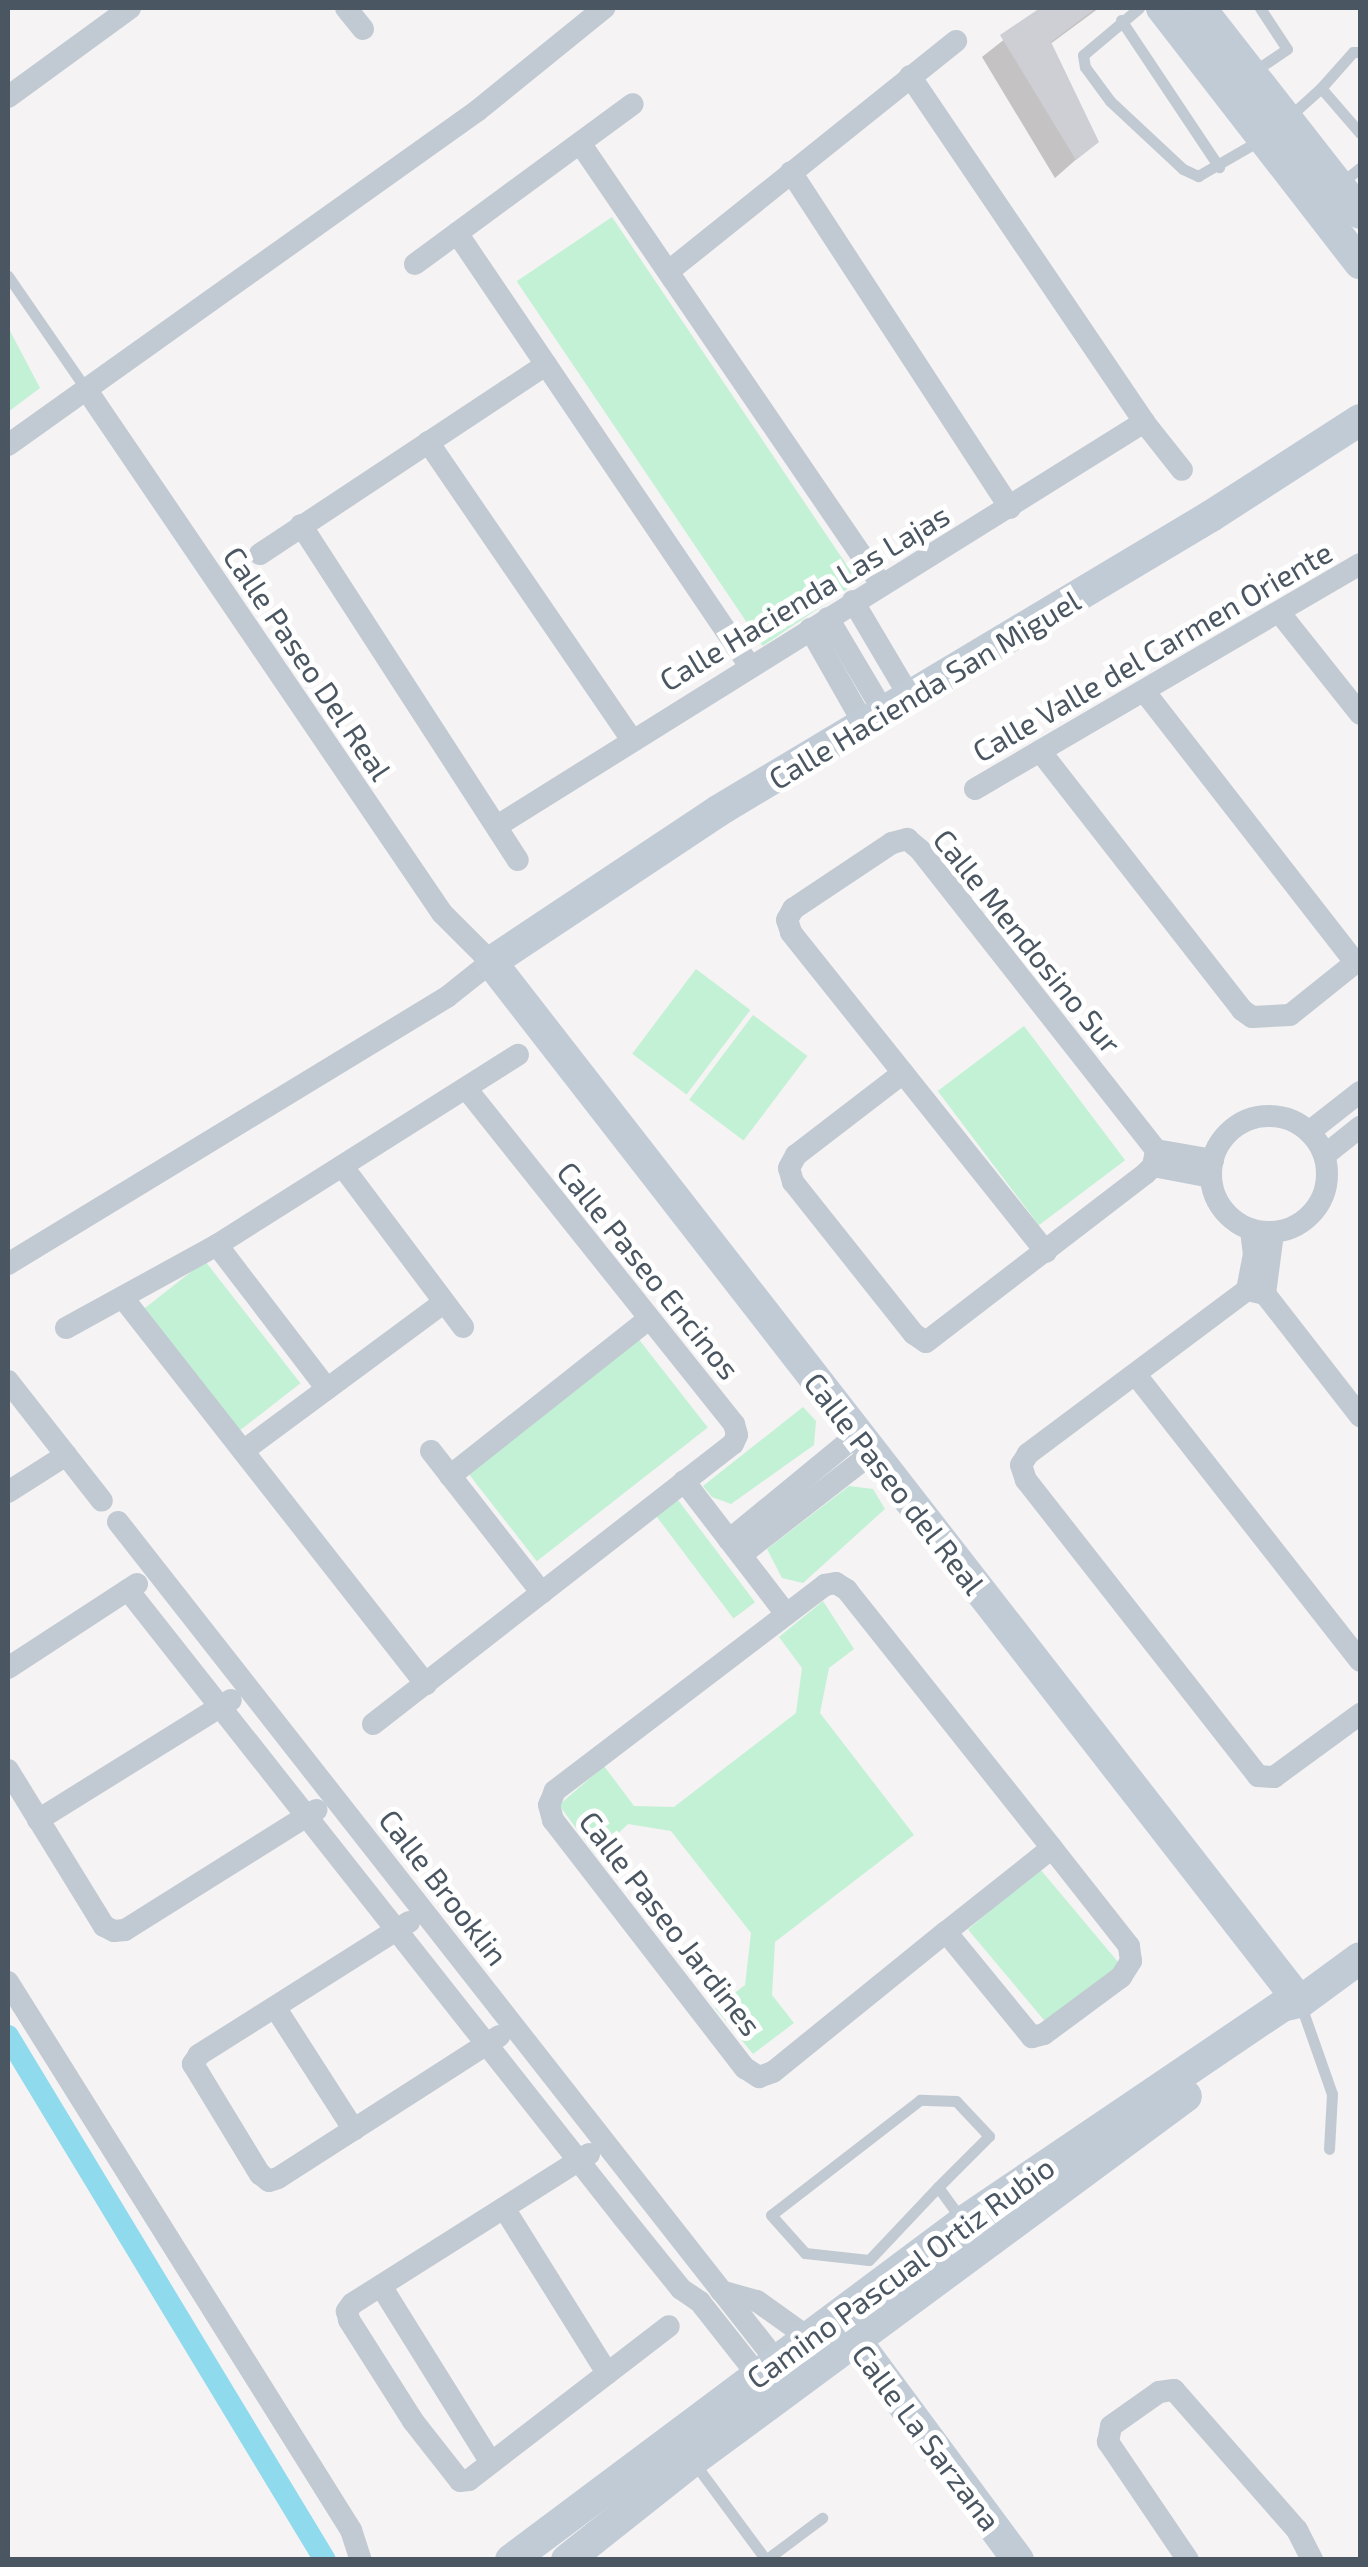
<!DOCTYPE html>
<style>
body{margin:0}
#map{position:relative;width:1368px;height:2567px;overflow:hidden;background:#f5f3f3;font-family:"Exo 2",sans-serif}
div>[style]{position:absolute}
.green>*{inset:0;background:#c3f1d5;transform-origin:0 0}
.shadow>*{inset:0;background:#0003}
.canal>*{height:22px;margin:-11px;padding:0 11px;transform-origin:11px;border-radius:11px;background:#90daee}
.building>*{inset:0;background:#cdcfd5}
.lane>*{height:11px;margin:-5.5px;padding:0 5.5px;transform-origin:5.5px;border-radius:5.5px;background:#c1cad2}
.street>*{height:22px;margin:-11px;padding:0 11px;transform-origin:11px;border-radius:11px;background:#c1cad2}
.street>.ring{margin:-11px;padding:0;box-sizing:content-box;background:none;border:22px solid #c1cad2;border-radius:50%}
.secondary>*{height:32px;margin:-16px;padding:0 16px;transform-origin:16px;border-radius:16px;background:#c1cbd6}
span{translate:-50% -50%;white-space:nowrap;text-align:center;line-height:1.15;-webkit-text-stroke:10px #fff;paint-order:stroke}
.street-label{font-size:30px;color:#4a5661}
.frame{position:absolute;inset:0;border:10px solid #4a5661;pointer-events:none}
</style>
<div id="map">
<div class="green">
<div style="left:612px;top:217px;width:440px;height:115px;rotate:56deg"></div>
<div style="clip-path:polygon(10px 331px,40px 388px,8px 412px,8px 332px)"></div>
<div style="left:696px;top:969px;width:68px;height:106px;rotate:37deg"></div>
<div style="left:753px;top:1015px;width:68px;height:106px;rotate:37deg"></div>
<div style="left:1024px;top:1026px;width:168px;height:108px;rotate:53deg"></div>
<div style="left:205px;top:1261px;width:155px;height:77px;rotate:52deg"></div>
<div style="left:637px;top:1337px;width:115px;height:217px;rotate:52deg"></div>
<div style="clip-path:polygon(803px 1407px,816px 1421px,814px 1445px,731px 1504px,712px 1497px,703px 1486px)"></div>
<div style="clip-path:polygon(849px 1486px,873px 1489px,885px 1509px,803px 1583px,782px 1578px,767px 1549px)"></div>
<div style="left:678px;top:1500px;width:128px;height:27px;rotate:53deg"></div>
<div style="clip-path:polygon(823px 1601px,854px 1649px,829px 1668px,820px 1713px,914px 1835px,775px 1942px,772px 1995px,794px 2023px,753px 2054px,715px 2008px,745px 1985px,751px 1933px,671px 1831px,628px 1824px,596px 1855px,559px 1805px,604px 1766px,634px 1806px,674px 1807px,796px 1713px,802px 1668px,779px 1637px)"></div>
<div style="left:1040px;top:1869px;width:126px;height:94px;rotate:50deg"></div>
</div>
<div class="shadow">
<div style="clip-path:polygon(1044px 8px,1099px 8px,1049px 45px,1096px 142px,1055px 178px,982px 57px)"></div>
</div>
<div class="canal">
<div style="left:8px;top:2036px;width:612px;rotate:58.83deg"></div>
</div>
<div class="building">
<div style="clip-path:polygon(1040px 8px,1096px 8px,1051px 42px,1099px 142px,1076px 160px,1000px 35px)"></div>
</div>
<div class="lane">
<div style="left:1139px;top:8px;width:73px;rotate:140deg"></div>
<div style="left:1083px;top:55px;width:12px;rotate:81deg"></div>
<div style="left:1085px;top:67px;width:42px;rotate:53.7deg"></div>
<div style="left:1110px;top:101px;width:100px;rotate:43deg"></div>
<div style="left:1183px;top:169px;width:17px;rotate:25deg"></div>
<div style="left:1198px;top:176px;width:72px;rotate:-30.1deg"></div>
<div style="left:1121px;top:20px;width:177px;rotate:56.3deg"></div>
<div style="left:1253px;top:72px;width:41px;rotate:-34.1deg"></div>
<div style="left:1287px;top:49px;width:49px;rotate:-123.4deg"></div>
<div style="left:1321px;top:88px;width:48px;rotate:-48.4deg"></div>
<div style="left:1353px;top:52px;width:7px"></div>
<div style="left:1290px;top:116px;width:42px;rotate:-42.1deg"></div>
<div style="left:1321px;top:88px;width:60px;rotate:49.1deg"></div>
<div style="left:1340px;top:184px;width:26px;rotate:-39deg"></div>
<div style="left:8px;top:276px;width:137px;rotate:55.4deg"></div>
<div style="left:1300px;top:2003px;width:96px;rotate:70.6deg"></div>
<div style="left:1332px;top:2094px;width:55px;rotate:93.1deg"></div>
<div style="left:938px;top:2187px;width:72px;rotate:-45deg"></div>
<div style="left:989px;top:2136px;width:48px;rotate:-133.3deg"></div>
<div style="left:956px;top:2101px;width:36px;rotate:-178deg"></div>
<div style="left:920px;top:2100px;width:188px;rotate:142.3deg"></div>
<div style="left:771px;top:2215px;width:51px;rotate:48.2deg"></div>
<div style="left:805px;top:2253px;width:64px;rotate:6.2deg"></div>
<div style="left:869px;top:2260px;width:100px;rotate:-46.6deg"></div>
<div style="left:938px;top:2187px;width:41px;rotate:54deg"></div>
<div style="left:695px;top:2464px;width:119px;rotate:53.5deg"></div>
<div style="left:767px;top:2559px;width:69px;rotate:-36.7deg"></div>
</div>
<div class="street">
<div style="left:346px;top:8px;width:27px;rotate:51deg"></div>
<div style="left:910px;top:76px;width:418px;rotate:55.9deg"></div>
<div style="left:1144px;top:422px;width:61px;rotate:51.6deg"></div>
<div style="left:8px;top:97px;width:151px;rotate:-36.1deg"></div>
<div style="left:580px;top:143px;width:534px;rotate:55.68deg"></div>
<div style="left:791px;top:172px;width:401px;rotate:56.9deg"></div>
<div style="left:457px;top:233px;width:521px;rotate:55.94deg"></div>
<div style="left:415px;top:264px;width:270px;rotate:-36.3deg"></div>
<div style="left:669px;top:271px;width:368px;rotate:-38.7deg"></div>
<div style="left:428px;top:442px;width:359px;rotate:55.6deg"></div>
<div style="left:8px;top:445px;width:576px;rotate:-35.46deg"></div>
<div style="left:477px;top:111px;width:164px;rotate:-39deg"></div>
<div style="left:301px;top:525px;width:399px;rotate:57.1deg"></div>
<div style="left:260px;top:554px;width:343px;rotate:-33.5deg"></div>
<div style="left:853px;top:601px;width:114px;rotate:59.4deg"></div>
<div style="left:1279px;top:612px;width:130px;rotate:51.5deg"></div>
<div style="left:828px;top:618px;width:112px;rotate:59.3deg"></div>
<div style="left:810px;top:629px;width:112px;rotate:60.4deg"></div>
<div style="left:1144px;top:691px;width:345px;rotate:52.1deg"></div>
<div style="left:1040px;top:751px;width:328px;rotate:52deg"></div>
<div style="left:1242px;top:1010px;width:12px;rotate:35deg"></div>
<div style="left:1252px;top:1017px;width:38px;rotate:-3deg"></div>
<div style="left:1290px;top:1015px;width:90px;rotate:-38.7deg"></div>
<div style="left:975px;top:789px;width:446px;rotate:-30.3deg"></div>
<div style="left:497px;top:826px;width:763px;rotate:-31.98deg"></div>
<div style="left:903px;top:1073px;width:135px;rotate:142.5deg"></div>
<div style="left:796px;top:1155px;width:15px;rotate:118deg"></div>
<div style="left:789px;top:1168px;width:15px;rotate:74deg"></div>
<div style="left:793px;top:1182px;width:194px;rotate:51.5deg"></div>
<div style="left:914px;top:1334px;width:14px;rotate:34deg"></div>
<div style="left:926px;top:1342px;width:277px;rotate:-37.5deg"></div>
<div style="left:1146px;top:1173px;width:10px;rotate:-45deg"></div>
<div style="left:1153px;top:1166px;width:16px;rotate:-79deg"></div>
<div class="ring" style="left:1211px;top:1116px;width:94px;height:94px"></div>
<div style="left:1309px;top:1132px;width:65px;rotate:-38.1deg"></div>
<div style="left:1325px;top:1155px;width:45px;rotate:-38.7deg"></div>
<div style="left:1153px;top:1166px;width:59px;rotate:10.7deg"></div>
<div style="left:343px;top:1167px;width:200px;rotate:53.1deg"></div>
<div style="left:217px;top:1245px;width:181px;rotate:52.6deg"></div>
<div style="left:1046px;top:1252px;width:409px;rotate:-128.6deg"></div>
<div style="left:791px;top:932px;width:13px;rotate:-108deg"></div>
<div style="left:787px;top:920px;width:13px;rotate:-61deg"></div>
<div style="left:793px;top:909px;width:119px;rotate:-33.7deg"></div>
<div style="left:892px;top:843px;width:16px;rotate:-15deg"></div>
<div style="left:907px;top:839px;width:17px;rotate:40deg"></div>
<div style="left:920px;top:850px;width:382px;rotate:51.8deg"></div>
<div style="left:1156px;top:1150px;width:58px;rotate:10deg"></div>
<div style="left:8px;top:1264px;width:514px;rotate:-31.31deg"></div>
<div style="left:447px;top:997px;width:56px;rotate:-38.5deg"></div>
<div style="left:491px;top:962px;width:69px;rotate:-135deg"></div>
<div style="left:442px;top:913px;width:633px;rotate:-124.19deg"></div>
<div style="left:1247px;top:1290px;width:36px;rotate:-79deg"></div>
<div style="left:1254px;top:1255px;width:25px;rotate:-97deg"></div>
<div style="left:1265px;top:1294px;width:18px;rotate:-167deg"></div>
<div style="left:1247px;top:1290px;width:274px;rotate:143.2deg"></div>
<div style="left:1028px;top:1454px;width:13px;rotate:122deg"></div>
<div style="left:1021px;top:1465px;width:16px;rotate:72deg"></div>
<div style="left:1026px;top:1480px;width:376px;rotate:51.9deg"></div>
<div style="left:1258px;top:1776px;width:16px;rotate:4deg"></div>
<div style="left:1274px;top:1777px;width:107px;rotate:-36.2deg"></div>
<div style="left:1265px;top:1294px;width:155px;rotate:52.1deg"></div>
<div style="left:1265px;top:1294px;width:62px;rotate:-82.5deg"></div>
<div style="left:123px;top:1298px;width:491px;rotate:51.9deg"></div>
<div style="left:66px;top:1328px;width:172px;rotate:-28.8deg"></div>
<div style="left:217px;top:1245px;width:356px;rotate:-32.3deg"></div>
<div style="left:1136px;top:1375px;width:363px;rotate:51.9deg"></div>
<div style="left:8px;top:1381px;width:152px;rotate:51.9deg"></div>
<div style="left:243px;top:1451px;width:250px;rotate:-36.5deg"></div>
<div style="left:431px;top:1451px;width:180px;rotate:52deg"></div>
<div style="left:450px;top:1476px;width:253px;rotate:-38.3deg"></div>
<div style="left:684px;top:1481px;width:168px;rotate:52.5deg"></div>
<div style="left:8px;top:1492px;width:69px;rotate:-32.5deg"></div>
<div style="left:118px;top:1522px;width:1064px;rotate:51.87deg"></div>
<div style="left:729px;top:1540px;width:167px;rotate:-39.4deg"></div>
<div style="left:741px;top:1555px;width:166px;rotate:-37.9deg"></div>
<div style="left:128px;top:1590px;width:799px;rotate:51.71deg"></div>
<div style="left:623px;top:2217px;width:92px;rotate:51.1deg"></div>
<div style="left:681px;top:2289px;width:23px;rotate:34deg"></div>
<div style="left:700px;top:2302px;width:90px;rotate:51.7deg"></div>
<div style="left:8px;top:1668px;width:154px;rotate:-33.1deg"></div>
<div style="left:373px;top:1724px;width:456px;rotate:-37.9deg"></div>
<div style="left:733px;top:1444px;width:10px;rotate:-66deg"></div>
<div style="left:737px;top:1435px;width:11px;rotate:-105deg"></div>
<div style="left:734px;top:1424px;width:428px;rotate:-128.6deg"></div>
<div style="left:8px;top:1770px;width:183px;rotate:58.4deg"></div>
<div style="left:104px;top:1926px;width:11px;rotate:27deg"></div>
<div style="left:114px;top:1931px;width:11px;rotate:-5deg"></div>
<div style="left:125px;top:1930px;width:226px;rotate:-32.1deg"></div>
<div style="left:38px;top:1820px;width:227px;rotate:-31.9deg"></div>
<div style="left:409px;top:1922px;width:249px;rotate:147.7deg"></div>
<div style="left:199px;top:2055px;width:11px;rotate:124deg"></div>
<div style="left:193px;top:2064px;width:129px;rotate:58.7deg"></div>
<div style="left:260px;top:2174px;width:11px;rotate:38deg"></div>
<div style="left:269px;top:2181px;width:9px;rotate:-18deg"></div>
<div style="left:278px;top:2178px;width:263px;rotate:-32.7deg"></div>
<div style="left:946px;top:1932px;width:136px;rotate:50.7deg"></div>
<div style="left:1032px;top:2037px;width:12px;rotate:-14deg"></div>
<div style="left:1044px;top:2034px;width:96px;rotate:-36.5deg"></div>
<div style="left:1121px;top:1977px;width:19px;rotate:-58deg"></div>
<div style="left:1131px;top:1961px;width:15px;rotate:-98deg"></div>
<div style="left:1129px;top:1946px;width:125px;rotate:-128.2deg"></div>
<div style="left:1052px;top:1848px;width:330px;rotate:-128.5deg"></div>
<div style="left:847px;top:1590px;width:13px;rotate:-148deg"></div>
<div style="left:836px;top:1583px;width:11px;rotate:170deg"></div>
<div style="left:825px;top:1585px;width:340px;rotate:142.7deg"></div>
<div style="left:555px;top:1791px;width:15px;rotate:113deg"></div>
<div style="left:549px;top:1805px;width:16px;rotate:75deg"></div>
<div style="left:553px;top:1820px;width:314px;rotate:52.3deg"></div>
<div style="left:745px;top:2068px;width:17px;rotate:33deg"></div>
<div style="left:759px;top:2077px;width:15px;rotate:-20deg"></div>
<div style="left:773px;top:2072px;width:223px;rotate:-39deg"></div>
<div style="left:946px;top:1932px;width:135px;rotate:-38.4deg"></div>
<div style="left:8px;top:1982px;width:646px;rotate:57.96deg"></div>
<div style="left:351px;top:2530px;width:32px;rotate:72deg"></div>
<div style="left:275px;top:2007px;width:146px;rotate:57.3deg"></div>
<div style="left:589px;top:2154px;width:280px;rotate:147.7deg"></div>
<div style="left:352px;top:2304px;width:9px;rotate:126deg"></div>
<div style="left:347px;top:2311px;width:9px;rotate:77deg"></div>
<div style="left:349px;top:2320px;width:120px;rotate:57.6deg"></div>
<div style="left:413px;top:2421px;width:76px;rotate:51.9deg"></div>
<div style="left:460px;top:2481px;width:9px;rotate:-6deg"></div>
<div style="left:469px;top:2480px;width:252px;rotate:-37.6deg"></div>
<div style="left:504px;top:2208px;width:195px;rotate:58deg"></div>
<div style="left:381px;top:2286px;width:206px;rotate:58.1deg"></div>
<div style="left:721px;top:2291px;width:37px;rotate:16deg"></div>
<div style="left:757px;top:2301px;width:60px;rotate:35.5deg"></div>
<div style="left:1188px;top:2560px;width:143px;rotate:-124.1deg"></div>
<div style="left:1108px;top:2442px;width:16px;rotate:-79deg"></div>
<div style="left:1111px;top:2426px;width:59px;rotate:-35.3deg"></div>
<div style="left:1159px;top:2392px;width:15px;rotate:-8deg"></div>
<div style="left:1174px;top:2390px;width:186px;rotate:48.7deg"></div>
<div style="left:1297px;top:2530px;width:34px;rotate:63deg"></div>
</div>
<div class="secondary">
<div style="left:1162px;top:8px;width:323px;rotate:52.2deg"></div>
<div style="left:1200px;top:8px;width:260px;rotate:52deg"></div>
<div style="left:1300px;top:2002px;width:1318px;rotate:-127.88deg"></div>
<div style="left:491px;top:962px;width:273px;rotate:-33.6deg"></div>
<div style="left:718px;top:811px;width:575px;rotate:-30.9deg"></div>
<div style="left:1211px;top:516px;width:177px;rotate:-32.8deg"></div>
<div style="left:845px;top:2326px;width:291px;rotate:53.5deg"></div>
<div style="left:511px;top:2560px;width:564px;rotate:-36.79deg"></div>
<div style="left:963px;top:2222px;width:385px;rotate:-34.1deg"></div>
<div style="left:1282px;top:2006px;width:18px;rotate:-13deg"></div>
<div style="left:1300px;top:2002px;width:74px;rotate:-36.3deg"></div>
<div style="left:567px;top:2560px;width:159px;rotate:-38.4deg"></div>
<div style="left:692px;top:2461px;width:614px;rotate:-36.46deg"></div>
</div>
<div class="street-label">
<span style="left:804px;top:597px;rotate:-31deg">Calle Hacienda Las Lajas</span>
<span style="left:1152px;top:651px;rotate:-30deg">Calle Valle del Carmen Oriente</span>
<span style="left:308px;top:663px;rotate:56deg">Calle Paseo Del Real</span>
<span style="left:924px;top:689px;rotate:-31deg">Calle Hacienda San Miguel</span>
<span style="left:1028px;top:941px;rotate:51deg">Calle Mendosino Sur</span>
<span style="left:649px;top:1270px;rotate:51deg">Calle Paseo Encinos</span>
<span style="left:895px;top:1483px;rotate:52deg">Calle Paseo del Real</span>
<span style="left:444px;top:1887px;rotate:52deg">Calle Brooklin</span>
<span style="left:671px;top:1923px;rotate:52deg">Calle Paseo Jardines</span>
<span style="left:900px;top:2272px;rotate:-36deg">Camino Pascual Ortiz Rubio</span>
<span style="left:927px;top:2437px;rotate:53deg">Calle La Sarzana</span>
</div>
<div class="frame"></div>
</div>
